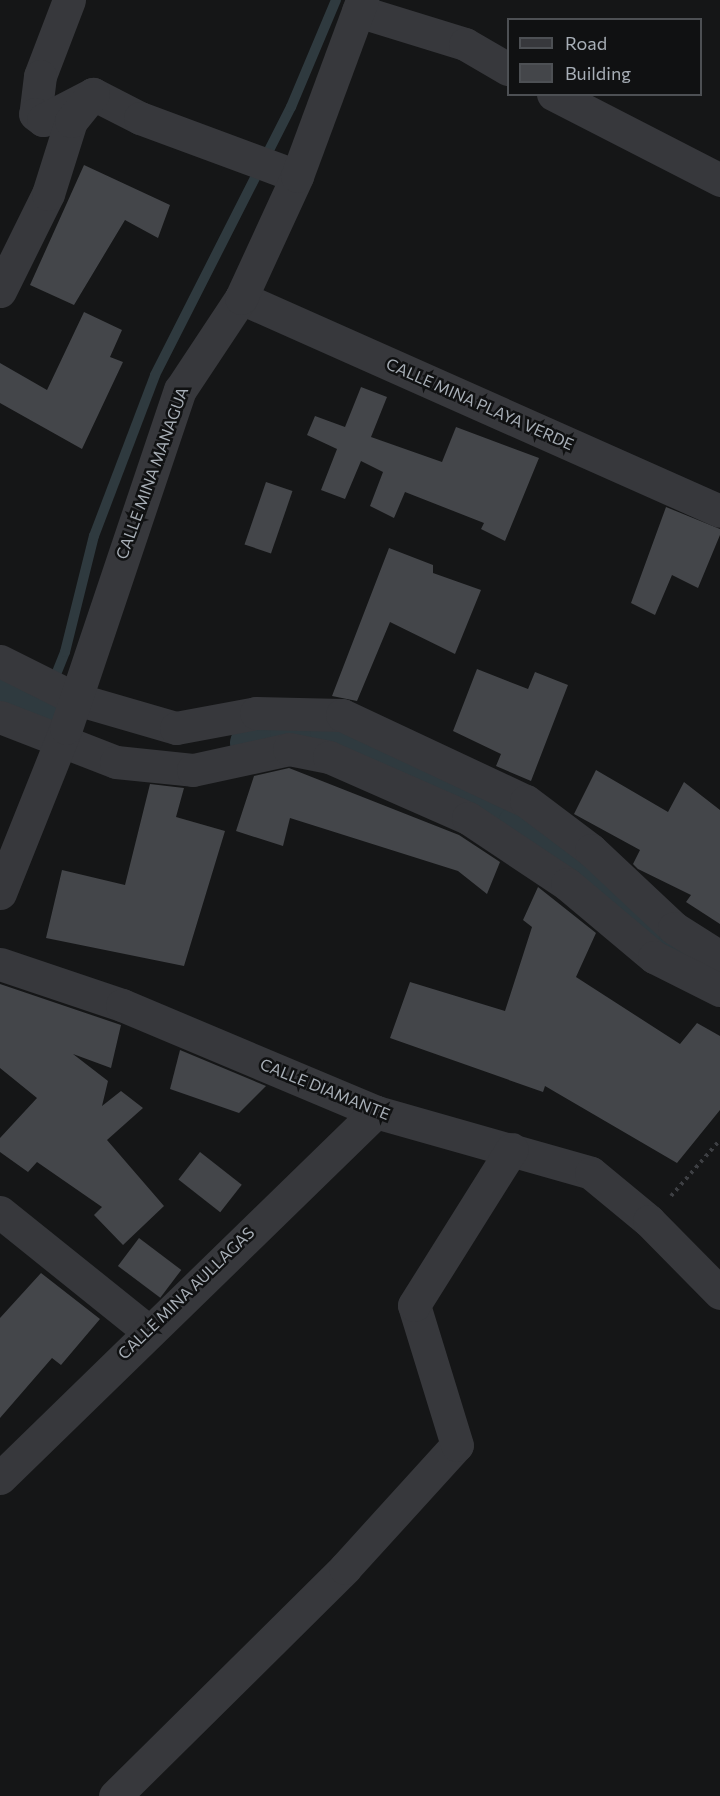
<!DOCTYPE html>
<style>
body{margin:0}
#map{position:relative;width:720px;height:1796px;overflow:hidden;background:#151617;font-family:Commissioner,sans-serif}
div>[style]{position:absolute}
.stream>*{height:10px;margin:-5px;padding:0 5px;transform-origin:5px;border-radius:5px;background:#2f3a3f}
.canal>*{height:38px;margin:-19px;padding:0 19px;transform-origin:19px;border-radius:19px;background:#2f3a3f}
.building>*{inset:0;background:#44464a;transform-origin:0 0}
.path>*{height:4px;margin-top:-2px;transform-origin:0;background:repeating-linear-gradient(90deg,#3d3f43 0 3px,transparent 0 7.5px)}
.minor>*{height:33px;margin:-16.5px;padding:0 16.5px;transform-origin:16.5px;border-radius:16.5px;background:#37383c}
span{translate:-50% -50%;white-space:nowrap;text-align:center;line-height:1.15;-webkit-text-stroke:5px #101112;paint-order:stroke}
.street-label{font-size:16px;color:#a8afb7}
.legend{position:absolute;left:507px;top:18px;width:195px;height:78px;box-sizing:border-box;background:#101112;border:2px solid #4d5054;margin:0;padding:8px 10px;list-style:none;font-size:18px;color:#a8afb7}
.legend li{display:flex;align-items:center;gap:12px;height:30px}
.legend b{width:30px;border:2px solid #4d5054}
</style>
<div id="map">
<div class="stream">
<div style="left:39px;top:717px;width:70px;rotate:-68.2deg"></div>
<div style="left:65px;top:652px;width:120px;rotate:-76deg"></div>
<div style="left:94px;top:536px;width:172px;rotate:-69.2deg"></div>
<div style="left:155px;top:375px;width:301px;rotate:-63.1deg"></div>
<div style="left:291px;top:107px;width:116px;rotate:-67.2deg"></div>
</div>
<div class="canal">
<div style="left:0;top:698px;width:59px;rotate:25.3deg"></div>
<div style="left:249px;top:743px;width:41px;rotate:-12.7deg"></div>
<div style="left:289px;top:734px;width:40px;rotate:1.4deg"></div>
<div style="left:329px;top:735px;width:208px;rotate:25.3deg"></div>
<div style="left:517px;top:824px;width:201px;rotate:38.7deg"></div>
<div style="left:674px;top:950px;width:47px;rotate:28.2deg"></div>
</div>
<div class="building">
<div style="clip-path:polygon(84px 165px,170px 205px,158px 238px,125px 220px,74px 305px,30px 285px)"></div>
<div style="clip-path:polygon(84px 312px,122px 330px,110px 357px,123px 362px,82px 449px,0 403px,0 363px,47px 390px)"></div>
<div style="clip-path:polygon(361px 387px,387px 397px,371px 437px,442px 462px,456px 427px,539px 458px,505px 541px,481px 529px,484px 523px,405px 492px,394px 518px,370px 506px,383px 472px,361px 461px,345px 499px,321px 490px,337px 449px,307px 435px,315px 416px,345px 427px)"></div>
<div style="left:266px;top:482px;width:28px;height:66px;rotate:19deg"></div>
<div style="clip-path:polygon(666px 507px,720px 529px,720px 535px,698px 588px,672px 575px,655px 615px,631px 603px)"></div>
<div style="clip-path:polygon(389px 548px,433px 565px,433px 573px,481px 590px,455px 654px,390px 622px,357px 701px,332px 696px)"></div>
<div style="clip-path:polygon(477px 669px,528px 689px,535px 672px,568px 685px,531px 781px,496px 766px,501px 754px,453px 731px)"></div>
<div style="clip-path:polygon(289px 768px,459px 835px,500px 862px,487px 894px,458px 871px,290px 818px,283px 846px,236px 831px,254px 776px)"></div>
<div style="clip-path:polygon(596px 770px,668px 812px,684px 782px,720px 810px,720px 924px,686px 902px,691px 895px,638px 869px,633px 864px,640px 850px,574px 814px)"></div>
<div style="clip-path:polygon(150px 784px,184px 788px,176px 817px,225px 831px,184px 966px,46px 938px,62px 870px,125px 885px)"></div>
<div style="clip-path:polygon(538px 887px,596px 933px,576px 977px,680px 1044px,697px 1023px,720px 1036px,720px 1110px,677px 1163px,545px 1086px,543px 1092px,390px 1038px,410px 982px,505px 1011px,532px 927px,523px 920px)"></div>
<div style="clip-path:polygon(0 984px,121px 1025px,111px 1068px,73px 1054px,108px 1081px,102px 1106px,121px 1091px,143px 1108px,107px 1140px,164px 1206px,123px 1245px,94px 1215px,102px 1207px,37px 1162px,28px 1172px,0 1152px,0 1138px,37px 1098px,0 1068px)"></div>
<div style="clip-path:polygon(180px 1050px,266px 1086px,239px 1113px,170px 1089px)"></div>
<div style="left:200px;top:1152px;width:53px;height:35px;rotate:38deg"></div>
<div style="left:139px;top:1238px;width:53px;height:35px;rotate:37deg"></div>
<div style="clip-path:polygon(41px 1273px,100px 1319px,61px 1365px,52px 1358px,0 1418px,0 1318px)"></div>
</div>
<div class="path">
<div style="left:671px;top:1196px;width:74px;rotate:-48.8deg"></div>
</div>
<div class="minor">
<div style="left:69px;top:0;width:81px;rotate:110.9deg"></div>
<div style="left:40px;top:76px;width:38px;rotate:97deg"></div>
<div style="left:35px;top:114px;width:10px;rotate:37deg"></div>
<div style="left:43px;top:120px;width:56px;rotate:-27.5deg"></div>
<div style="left:93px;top:94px;width:53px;rotate:27.1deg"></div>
<div style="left:140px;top:118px;width:167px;rotate:20.3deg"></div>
<div style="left:358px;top:11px;width:112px;rotate:17.1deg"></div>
<div style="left:465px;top:44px;width:50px;rotate:30.2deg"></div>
<div style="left:553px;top:94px;width:188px;rotate:27.2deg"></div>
<div style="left:0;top:291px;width:108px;rotate:-63.7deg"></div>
<div style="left:48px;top:194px;width:77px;rotate:-72.5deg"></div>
<div style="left:71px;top:121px;width:35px;rotate:-51deg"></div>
<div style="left:241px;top:298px;width:524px;rotate:23.97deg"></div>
<div style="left:0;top:661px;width:85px;rotate:26.6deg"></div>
<div style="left:76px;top:699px;width:104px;rotate:16.2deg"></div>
<div style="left:176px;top:728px;width:81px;rotate:-10.6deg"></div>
<div style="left:256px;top:713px;width:86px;rotate:1.3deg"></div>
<div style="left:342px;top:715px;width:203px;rotate:25.1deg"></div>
<div style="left:526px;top:801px;width:81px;rotate:37deg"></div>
<div style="left:591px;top:850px;width:114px;rotate:43.2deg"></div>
<div style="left:674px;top:928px;width:54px;rotate:32.2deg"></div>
<div style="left:0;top:717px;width:124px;rotate:21.2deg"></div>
<div style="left:116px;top:762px;width:77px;rotate:5.9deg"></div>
<div style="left:193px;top:770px;width:98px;rotate:-12.3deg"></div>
<div style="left:289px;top:749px;width:41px;rotate:11.3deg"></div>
<div style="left:329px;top:757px;width:152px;rotate:23.7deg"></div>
<div style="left:468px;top:818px;width:119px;rotate:33.7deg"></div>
<div style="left:567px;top:884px;width:114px;rotate:40deg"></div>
<div style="left:654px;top:957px;width:74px;rotate:26.6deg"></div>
<div style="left:0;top:893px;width:178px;rotate:-68.2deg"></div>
<div style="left:66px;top:728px;width:357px;rotate:-71.4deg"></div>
<div style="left:180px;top:390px;width:110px;rotate:-56.5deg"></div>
<div style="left:241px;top:298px;width:134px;rotate:-65.3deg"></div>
<div style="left:297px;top:176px;width:188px;rotate:-69.7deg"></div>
<div style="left:0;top:964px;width:129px;rotate:18.6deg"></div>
<div style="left:122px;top:1005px;width:276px;rotate:22.8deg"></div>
<div style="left:376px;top:1112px;width:223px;rotate:15.8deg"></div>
<div style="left:591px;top:1173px;width:75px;rotate:39.6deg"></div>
<div style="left:649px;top:1221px;width:101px;rotate:45.4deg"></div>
<div style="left:0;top:1212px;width:189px;rotate:38.8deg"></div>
<div style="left:0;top:1478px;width:525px;rotate:-44.23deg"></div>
<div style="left:115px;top:1796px;width:324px;rotate:-44.7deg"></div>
<div style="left:345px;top:1568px;width:166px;rotate:-47.7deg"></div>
<div style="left:457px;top:1445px;width:146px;rotate:-107.1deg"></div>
<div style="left:414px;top:1305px;width:184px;rotate:-57.9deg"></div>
</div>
<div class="street-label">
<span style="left:480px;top:404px;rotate:24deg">CALLE MINA PLAYA VERDE</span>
<span style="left:152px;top:473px;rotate:-70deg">CALLE MINA MANAGUA</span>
<span style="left:325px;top:1089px;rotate:22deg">CALLE DIAMANTE</span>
<span style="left:186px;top:1293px;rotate:-44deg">CALLE MINA AULLAGAS</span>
</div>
<ul class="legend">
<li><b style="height:8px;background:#37383c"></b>Road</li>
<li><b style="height:16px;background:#44464a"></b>Building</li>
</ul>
</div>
